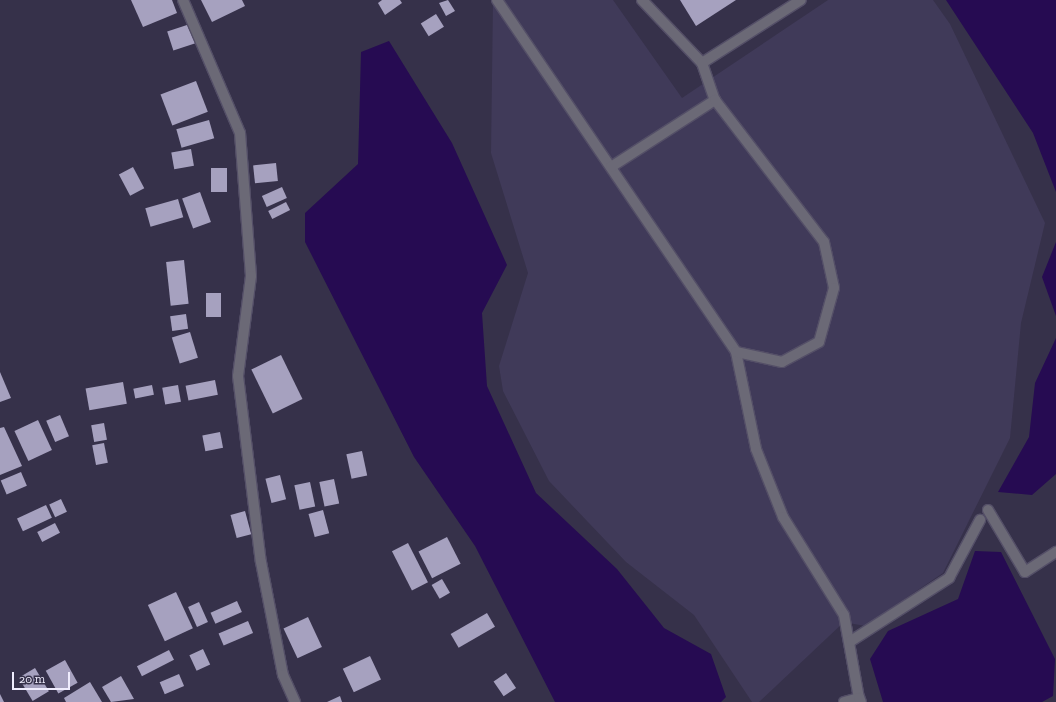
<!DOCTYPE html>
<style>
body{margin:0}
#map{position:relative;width:1056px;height:702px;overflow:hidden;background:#36314a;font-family:"Zilla Slab",serif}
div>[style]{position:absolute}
.built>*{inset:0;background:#403a59}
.water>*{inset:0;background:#260b52}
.building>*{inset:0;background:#a6a1bf;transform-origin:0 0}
.roads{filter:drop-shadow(1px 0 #544f67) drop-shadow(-1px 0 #544f67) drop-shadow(0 1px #544f67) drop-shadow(0 -1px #544f67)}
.minor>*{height:10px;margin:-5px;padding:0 5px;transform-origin:5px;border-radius:5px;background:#6b6976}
span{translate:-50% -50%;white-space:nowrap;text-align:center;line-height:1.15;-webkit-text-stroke:4px #36314a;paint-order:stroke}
.scale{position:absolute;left:12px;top:672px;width:58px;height:18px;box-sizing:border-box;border:2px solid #efecfd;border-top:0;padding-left:5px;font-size:12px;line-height:14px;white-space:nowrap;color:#efecfd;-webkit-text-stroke:3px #36314a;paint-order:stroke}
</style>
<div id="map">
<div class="built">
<div style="clip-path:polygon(493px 0,613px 0,682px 98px,828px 0,933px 0,950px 24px,1045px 223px,1021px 323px,1010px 438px,943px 573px,865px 626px,844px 622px,759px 702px,752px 702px,694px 615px,626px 562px,549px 481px,503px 391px,499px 366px,528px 273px,491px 153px)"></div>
</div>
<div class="water">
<div style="clip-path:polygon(946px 0,1056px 0,1056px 192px,1033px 133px)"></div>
<div style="clip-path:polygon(389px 41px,452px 143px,507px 265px,482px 313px,487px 386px,536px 493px,617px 569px,664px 628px,711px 654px,726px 697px,721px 702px,555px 702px,475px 546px,414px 457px,305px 242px,305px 213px,358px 164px,361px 52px)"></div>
<div style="clip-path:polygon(1056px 242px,1056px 316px,1042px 277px)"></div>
<div style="clip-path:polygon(1056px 338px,1056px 474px,1032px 495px,998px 492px,1029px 437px,1035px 383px)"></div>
<div style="clip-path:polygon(975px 551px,1001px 552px,1055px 659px,1053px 696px,1042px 702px,883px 702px,870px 659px,888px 631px,958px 599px)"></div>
</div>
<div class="building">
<div style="clip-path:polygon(131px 0,172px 0,177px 13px,143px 27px)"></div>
<div style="clip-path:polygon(201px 0,242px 0,245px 6px,212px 22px)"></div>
<div style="clip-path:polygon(382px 0,400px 0,402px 3px,385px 15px,378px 3px)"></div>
<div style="clip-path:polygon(448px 0,455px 11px,446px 16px,439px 3px)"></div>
<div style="clip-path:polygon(680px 0,736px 0,696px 26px)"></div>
<div style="left:436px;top:14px;width:15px;height:18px;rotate:58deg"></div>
<div style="left:190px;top:24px;width:20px;height:24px;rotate:72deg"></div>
<div style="left:196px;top:81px;width:33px;height:38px;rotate:69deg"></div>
<div style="left:209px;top:120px;width:19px;height:34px;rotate:74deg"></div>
<div style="left:191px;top:149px;width:17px;height:20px;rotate:80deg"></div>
<div style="left:276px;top:163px;width:18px;height:23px;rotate:84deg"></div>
<div style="left:133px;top:167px;width:24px;height:16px;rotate:62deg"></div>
<div style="left:211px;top:168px;width:16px;height:24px"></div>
<div style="left:282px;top:187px;width:12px;height:22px;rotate:66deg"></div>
<div style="left:200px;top:192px;width:32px;height:19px;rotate:70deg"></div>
<div style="left:178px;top:199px;width:19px;height:34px;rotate:74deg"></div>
<div style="left:286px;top:202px;width:9px;height:20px;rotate:63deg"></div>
<div style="left:184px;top:260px;width:44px;height:18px;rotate:84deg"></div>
<div style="left:206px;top:293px;width:15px;height:24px"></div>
<div style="left:186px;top:314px;width:15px;height:16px;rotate:82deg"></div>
<div style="left:190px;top:332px;width:27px;height:19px;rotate:73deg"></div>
<div style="left:281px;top:355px;width:49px;height:33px;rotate:64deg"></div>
<div style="clip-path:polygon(0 372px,11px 398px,0 402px)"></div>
<div style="left:215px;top:380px;width:15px;height:30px;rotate:79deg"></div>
<div style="left:123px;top:382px;width:22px;height:38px;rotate:80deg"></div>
<div style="left:152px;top:385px;width:10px;height:19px;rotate:79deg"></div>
<div style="left:178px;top:385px;width:17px;height:16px;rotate:80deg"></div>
<div style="left:60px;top:415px;width:23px;height:15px;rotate:67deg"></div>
<div style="left:38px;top:420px;width:33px;height:26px;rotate:65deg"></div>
<div style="left:104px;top:423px;width:17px;height:13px;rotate:80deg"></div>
<div style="clip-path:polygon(4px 427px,22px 466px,0 475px,0 428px)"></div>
<div style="left:220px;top:432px;width:16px;height:18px;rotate:79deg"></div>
<div style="left:104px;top:443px;width:20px;height:12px;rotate:79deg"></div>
<div style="left:362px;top:451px;width:25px;height:16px;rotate:78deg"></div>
<div style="left:21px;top:472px;width:15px;height:22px;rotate:67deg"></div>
<div style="left:280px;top:475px;width:25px;height:15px;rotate:76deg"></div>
<div style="left:334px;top:479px;width:25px;height:15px;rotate:78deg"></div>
<div style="left:310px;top:482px;width:25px;height:16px;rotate:78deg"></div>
<div style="left:61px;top:499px;width:14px;height:13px;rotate:65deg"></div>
<div style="left:46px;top:505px;width:14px;height:32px;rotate:65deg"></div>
<div style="left:323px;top:510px;width:24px;height:15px;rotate:75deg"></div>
<div style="left:245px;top:511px;width:24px;height:15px;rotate:75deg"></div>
<div style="left:55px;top:523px;width:11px;height:20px;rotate:63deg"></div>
<div style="left:447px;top:537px;width:30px;height:32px;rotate:63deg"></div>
<div style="left:408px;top:543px;width:44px;height:18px;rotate:63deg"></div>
<div style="left:442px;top:579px;width:16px;height:12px;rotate:60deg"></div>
<div style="left:176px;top:592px;width:40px;height:31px;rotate:65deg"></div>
<div style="left:237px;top:601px;width:12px;height:29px;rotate:66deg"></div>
<div style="left:199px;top:602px;width:22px;height:12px;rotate:66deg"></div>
<div style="left:487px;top:613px;width:16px;height:42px;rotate:60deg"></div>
<div style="left:308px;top:617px;width:33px;height:27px;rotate:65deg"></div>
<div style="left:248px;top:621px;width:13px;height:32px;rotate:67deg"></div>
<div style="left:203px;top:649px;width:17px;height:15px;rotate:65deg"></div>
<div style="left:169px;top:650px;width:11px;height:36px;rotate:63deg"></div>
<div style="left:370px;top:656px;width:26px;height:30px;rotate:65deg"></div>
<div style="left:65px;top:660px;width:26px;height:22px;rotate:61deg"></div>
<div style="left:35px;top:668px;width:27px;height:19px;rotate:59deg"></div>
<div style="left:506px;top:673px;width:18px;height:15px;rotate:56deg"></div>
<div style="left:179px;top:674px;width:13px;height:21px;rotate:67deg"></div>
<div style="clip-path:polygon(121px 676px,134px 699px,111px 702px,102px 687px)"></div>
<div style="clip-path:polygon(90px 682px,102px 702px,66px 702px,64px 698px)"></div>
<div style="clip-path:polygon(0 694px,4px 702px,0 702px)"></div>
<div style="clip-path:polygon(340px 696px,342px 702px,327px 702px)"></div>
</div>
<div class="roads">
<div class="minor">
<div style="left:183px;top:0;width:145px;rotate:66.8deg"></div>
<div style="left:240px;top:133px;width:143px;rotate:85.6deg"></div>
<div style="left:251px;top:276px;width:101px;rotate:97.4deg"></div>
<div style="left:238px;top:376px;width:187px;rotate:83deg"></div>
<div style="left:261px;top:562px;width:115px;rotate:79deg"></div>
<div style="left:283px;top:675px;width:30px;rotate:66deg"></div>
<div style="left:497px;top:0;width:425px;rotate:55.8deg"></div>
<div style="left:736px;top:352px;width:99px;rotate:78.3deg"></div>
<div style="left:756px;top:449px;width:73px;rotate:68.3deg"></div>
<div style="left:783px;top:517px;width:115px;rotate:58.1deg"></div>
<div style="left:844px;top:615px;width:84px;rotate:79.8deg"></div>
<div style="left:642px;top:0;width:87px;rotate:46.4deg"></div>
<div style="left:702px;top:63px;width:117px;rotate:-32.5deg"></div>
<div style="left:702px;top:63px;width:39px;rotate:71deg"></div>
<div style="left:611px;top:167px;width:124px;rotate:-32.8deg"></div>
<div style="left:715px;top:100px;width:179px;rotate:52.5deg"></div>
<div style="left:824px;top:242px;width:47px;rotate:77.7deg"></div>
<div style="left:834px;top:288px;width:56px;rotate:105.5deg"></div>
<div style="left:819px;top:342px;width:42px;rotate:151.6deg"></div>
<div style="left:782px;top:362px;width:47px;rotate:-167.7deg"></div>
<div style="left:988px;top:510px;width:72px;rotate:59.2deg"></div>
<div style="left:1025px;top:572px;width:37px;rotate:-33deg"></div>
<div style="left:851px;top:641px;width:117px;rotate:-32.7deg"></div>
<div style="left:949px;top:578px;width:66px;rotate:-61.9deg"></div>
<div style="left:844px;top:702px;width:16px;rotate:-15deg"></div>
<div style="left:859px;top:698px;width:4px;rotate:63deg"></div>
</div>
</div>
<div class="scale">20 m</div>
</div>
